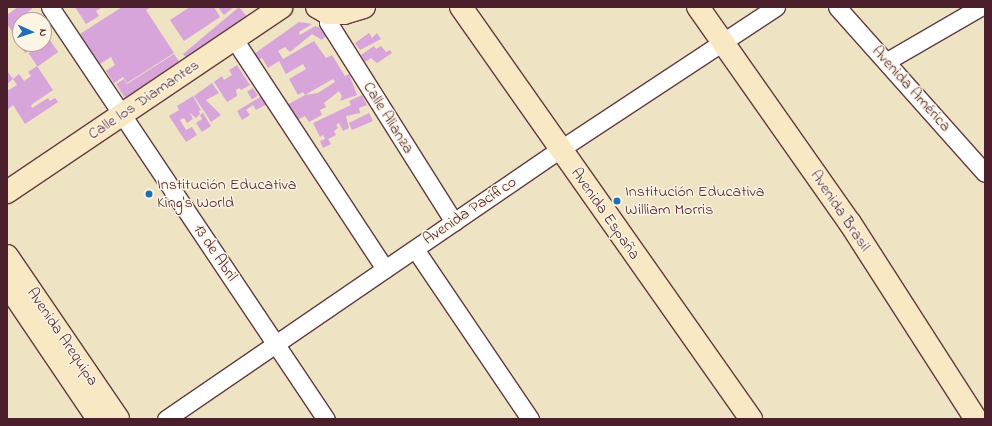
<!DOCTYPE html>
<meta charset="utf-8">
<style>
body{margin:0}
#map{position:relative;width:992px;height:426px;overflow:hidden;background:#eee3c3;font-family:"Indie Flower",sans-serif}
div>[style]{position:absolute}
.building>*{inset:0;background:#d7a5d9;transform-origin:0 0}
.roads{filter:drop-shadow(1px 0 #633c42) drop-shadow(-1px 0 #633c42) drop-shadow(0 1px #633c42) drop-shadow(0 -1px #633c42)}
.street>*{height:17px;margin:-8.5px;padding:0 8.5px;transform-origin:8.5px;border-radius:8.5px;background:#fff}
.secondary>*{height:22px;margin:-11px;padding:0 11px;transform-origin:11px;border-radius:11px;background:#f8e8c3}
.dots>*{width:11px;height:11px;translate:-50% -50%;box-sizing:border-box;border:2px solid #fcf5e5;border-radius:50%}
span{translate:-50% -50%;white-space:nowrap;text-align:center;line-height:1.15;-webkit-text-stroke:3px #fcf5e5;paint-order:stroke}
.street-label{font-size:16px;color:#4a1f2b}
.poi-label{font-size:16px;color:#4a1f2b}
.left{translate:0 -50%;text-align:left}
.frame{position:absolute;inset:0;border:8px solid #4a1f2b;pointer-events:none}
.north{position:absolute;left:12px;top:12px;width:40px;height:40px;box-sizing:border-box;background:#fcf5e5;border:1px solid #b59f9b;border-radius:50%;rotate:93deg;font-size:11px;font-weight:700;line-height:16px;text-align:center;color:#4a1f2b}
.north::after{content:'';display:block;margin:auto;width:14px;height:18px;background:#1f6fb2;clip-path:polygon(50% 0,100% 100%,50% 72%,0 100%)}
</style>
<div id="map">
<div class="building">
<div style="clip-path:polygon(18px 7px,31px 7px,32px 9px,25px 14px,29px 20px,20px 20px,20px 28px,13px 33px,7px 24px,7px 15px)"></div>
<div style="clip-path:polygon(75px 7px,103px 7px,96px 11px,99px 16px,86px 24px)"></div>
<div style="clip-path:polygon(122px 7px,151px 7px,146px 10px,174px 53px,127px 83px,123px 77px,114px 83px,106px 71px,115px 65px,111px 57px,100px 64px,80px 34px)"></div>
<div style="clip-path:polygon(190px 7px,214px 7px,220px 17px,184px 41px,170px 20px)"></div>
<div style="clip-path:polygon(218px 7px,234px 7px,224px 15px)"></div>
<div style="left:239px;top:7px;width:17px;height:73px;rotate:50deg"></div>
<div style="clip-path:polygon(evenodd,299px 22px,312px 24px,299px 32px,300px 35px,315px 26px,321px 28px,326px 36px,322px 40px,312px 34px,290px 52px,285px 47px,278px 51px,283px 59px,314px 41px,326px 58px,332px 55px,345px 76px,349px 74px,357px 95px,340px 101px,342px 96px,339px 91px,324px 103px,326px 107px,320px 110px,322px 115px,309px 122px,305px 116px,293px 122px,285px 106px,305px 95px,303px 92px,298px 95px,289px 79px,306px 69px,303px 64px,286px 74px,279px 61px,268px 68px,262px 58px,258px 60px,254px 54px,299px 22px,333px 79px,335px 82px,318px 93px,305px 95px,333px 79px)"></div>
<div style="clip-path:polygon(17px 33px,20px 44px,37px 44px,25px 53px,13px 36px)"></div>
<div style="clip-path:polygon(369px 33px,372px 38px,377px 33px,381px 39px,360px 50px,355px 43px)"></div>
<div style="left:49px;top:39px;width:16px;height:25px;rotate:55deg"></div>
<div style="clip-path:polygon(374px 46px,376px 49px,381px 46px,386px 52px,390px 50px,392px 53px,377px 63px,371px 58px,365px 62px,361px 55px)"></div>
<div style="clip-path:polygon(174px 54px,182px 66px,127px 101px,116px 84px,124px 79px,127px 84px)"></div>
<div style="clip-path:polygon(237px 65px,250px 85px,241px 90px,239px 88px,236px 90px,237px 96px,227px 102px,214px 82px,222px 76px,224px 80px,232px 75px,229px 70px)"></div>
<div style="clip-path:polygon(37px 66px,53px 90px,31px 105px,32px 108px,48px 98px,50px 101px,55px 98px,58px 102px,25px 124px,13px 105px,7px 110px,7px 91px,17px 85px,13px 79px,19px 74px,24px 81px,31px 76px,28px 72px)"></div>
<div style="clip-path:polygon(7px 71px,13px 79px,7px 84px)"></div>
<div style="clip-path:polygon(212px 83px,219px 93px,206px 100px,221px 115px,211px 122px,194px 96px)"></div>
<div style="left:253px;top:88px;width:9px;height:7px;rotate:58deg"></div>
<div style="clip-path:polygon(362px 95px,367px 105px,359px 108px,360px 113px,346px 116px,349px 128px,343px 131px,339px 123px,336px 125px,338px 128px,334px 131px,336px 135px,328px 139px,331px 144px,323px 148px,320px 141px,325px 139px,323px 135px,320px 137px,313px 123px,351px 105px,349px 101px)"></div>
<div style="clip-path:polygon(193px 96px,201px 110px,199px 111px,200px 114px,196px 118px,190px 113px,193px 119px,187px 123px,184px 118px,180px 120px,186px 130px,192px 127px,197px 135px,186px 142px,169px 116px,179px 110px,177px 106px)"></div>
<div style="clip-path:polygon(262px 96px,267px 104px,256px 110px,253px 105px,246px 110px,250px 115px,242px 120px,237px 111px)"></div>
<div style="clip-path:polygon(203px 113px,211px 126px,202px 132px,196px 123px,202px 119px,200px 115px)"></div>
<div style="clip-path:polygon(369px 113px,373px 121px,352px 130px,349px 123px)"></div>
</div>
<div class="roads">
<div class="street">
<div style="left:50px;top:7px;width:496px;rotate:56.2deg"></div>
<div style="left:837px;top:7px;width:222px;rotate:48.3deg"></div>
<div style="left:328px;top:13px;width:9px;rotate:90deg"></div>
<div style="left:328px;top:22px;width:9px;rotate:58deg"></div>
<div style="left:333px;top:30px;width:227px;rotate:57.8deg"></div>
<div style="left:234px;top:39px;width:275px;rotate:56.7deg"></div>
<div style="left:887px;top:61px;width:108px;rotate:-30.1deg"></div>
<div style="left:415px;top:249px;width:205px;rotate:55.9deg"></div>
<div style="left:166px;top:419px;width:476px;rotate:-34.4deg"></div>
<div style="left:559px;top:150px;width:260px;rotate:-33.4deg"></div>
</div>
<div class="secondary">
<div style="left:317px;top:7px;width:13px;rotate:29deg"></div>
<div style="left:328px;top:13px;width:16px"></div>
<div style="left:344px;top:13px;width:21px;rotate:-17deg"></div>
<div style="left:461px;top:7px;width:504px;rotate:54.86deg"></div>
<div style="left:698px;top:7px;width:264px;rotate:54.9deg"></div>
<div style="left:850px;top:223px;width:233px;rotate:57.3deg"></div>
<div style="left:7px;top:192px;width:331px;rotate:-34deg"></div>
<div style="left:7px;top:256px;width:197px;rotate:55.7deg"></div>
<div style="left:7px;top:284px;width:163px;rotate:56deg"></div>
</div>
</div>
<div class="dots">
<div style="left:149px;top:194px;background:#1f6fb2"></div>
<div style="left:617px;top:201px;background:#1f6fb2"></div>
</div>
<div class="street-label">
<span style="left:911px;top:89px;rotate:48deg">Avenida América</span>
<span style="left:144px;top:100px;rotate:-34deg">Calle los Diamantes</span>
<span style="left:388px;top:118px;rotate:58deg">Calle Alianza</span>
<span style="left:470px;top:211px;rotate:-34deg">Avenida Pacífico</span>
<span style="left:840px;top:211px;rotate:56deg">Avenida Brasil</span>
<span style="left:605px;top:214px;rotate:55deg">Avenida España</span>
<span style="left:215px;top:253px;rotate:56deg">13 de Abril</span>
<span style="left:62px;top:337px;rotate:56deg">Avenida Arequipa</span>
</div>
<div class="poi-label">
<span class="left" style="left:157px;top:194px">Institución Educativa<br>King's World</span>
<span class="left" style="left:625px;top:201px">Institución Educativa<br>William Morris</span>
</div>
<div class="frame"></div>
<div class="north">N</div>
</div>
